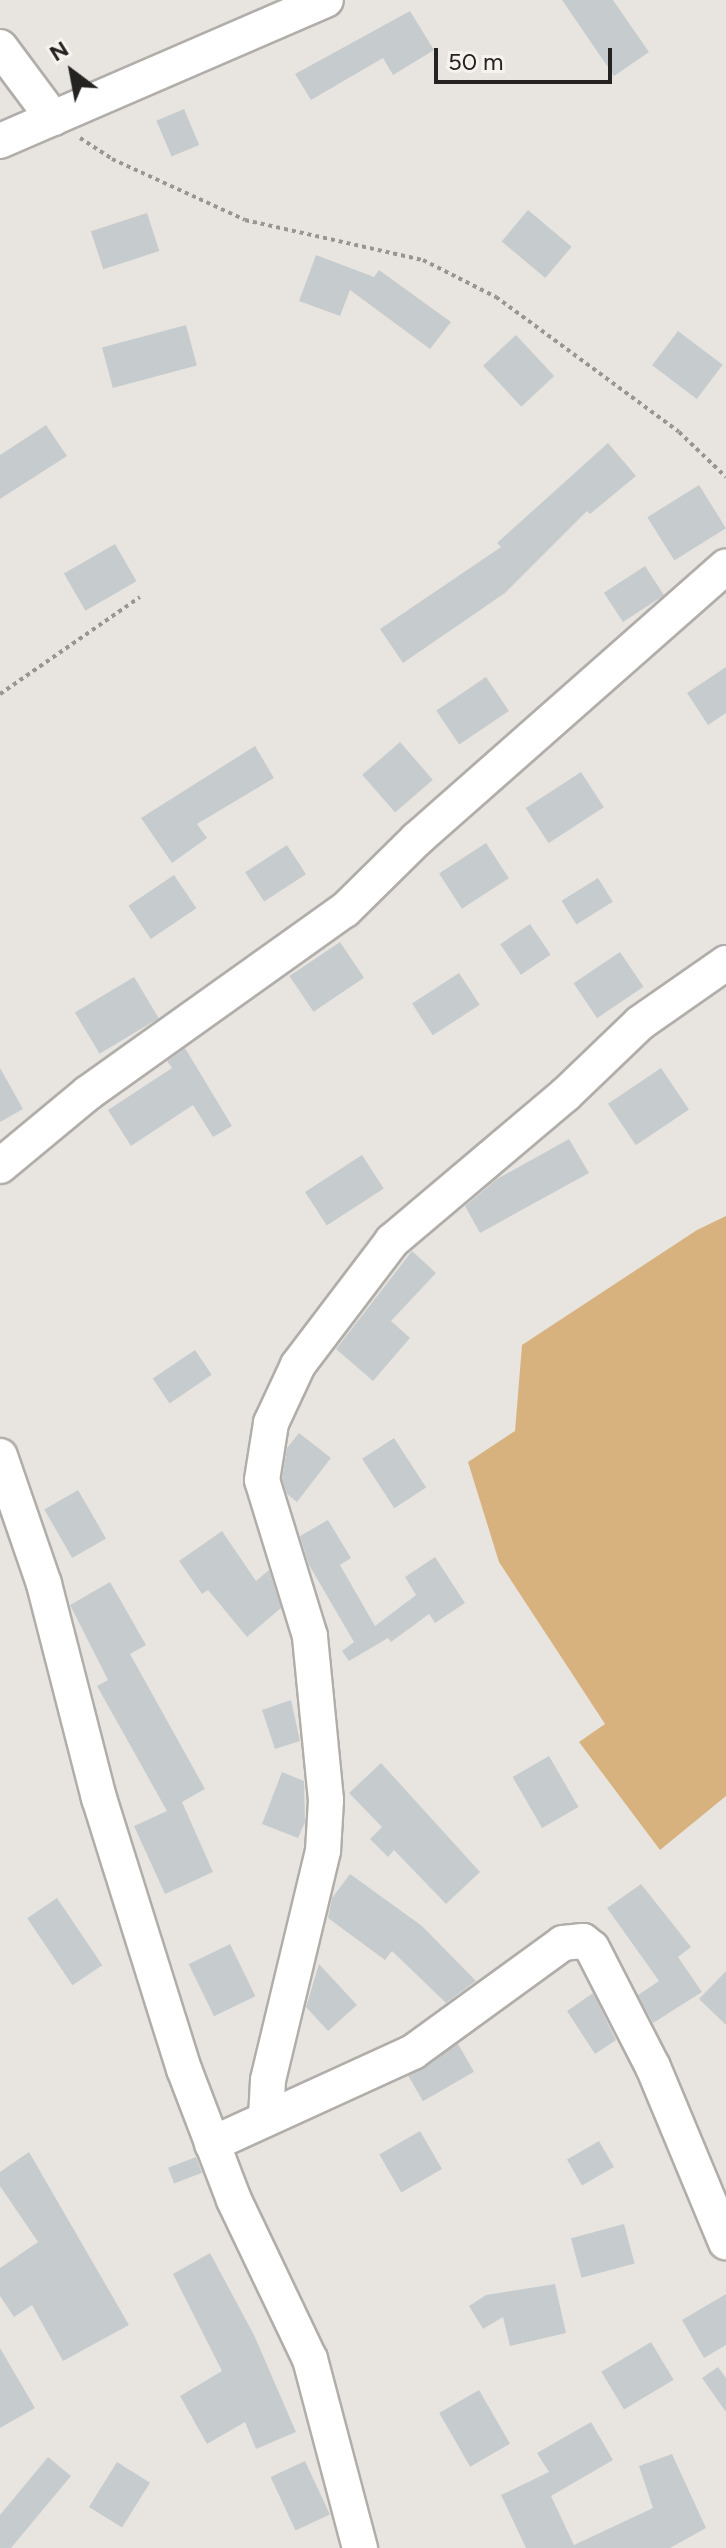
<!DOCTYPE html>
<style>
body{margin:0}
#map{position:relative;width:726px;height:2548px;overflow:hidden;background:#e8e5e1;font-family:Figtree,sans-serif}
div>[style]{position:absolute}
.green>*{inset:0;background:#d8b27e}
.building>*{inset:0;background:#c6ccce;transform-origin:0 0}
.path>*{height:4px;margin-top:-2px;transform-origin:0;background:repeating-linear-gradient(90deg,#989693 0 4px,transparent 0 8px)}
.roads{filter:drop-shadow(2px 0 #b1aeaa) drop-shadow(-2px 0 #b1aeaa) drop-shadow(0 2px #b1aeaa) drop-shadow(0 -2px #b1aeaa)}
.minor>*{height:34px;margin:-17px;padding:0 17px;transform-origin:17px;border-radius:17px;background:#fff}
span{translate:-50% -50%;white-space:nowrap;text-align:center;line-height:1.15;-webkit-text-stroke:7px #f6f2ee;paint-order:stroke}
.north{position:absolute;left:32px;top:32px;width:80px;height:80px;-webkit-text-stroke:6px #f6f2ee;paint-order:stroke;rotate:328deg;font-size:22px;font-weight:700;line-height:32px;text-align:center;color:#242322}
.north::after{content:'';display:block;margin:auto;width:28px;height:36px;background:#242322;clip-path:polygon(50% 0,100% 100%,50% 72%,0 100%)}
.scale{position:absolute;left:434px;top:48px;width:178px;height:36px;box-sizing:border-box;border:4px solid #242322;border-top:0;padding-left:10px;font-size:24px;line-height:28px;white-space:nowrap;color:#242322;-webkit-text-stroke:6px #f6f2ee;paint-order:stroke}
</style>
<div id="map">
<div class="green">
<div style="clip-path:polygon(726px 1216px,726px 1796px,660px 1850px,579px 1742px,605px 1724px,499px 1562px,468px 1462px,515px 1431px,522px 1345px,697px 1230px)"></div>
</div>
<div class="building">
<div style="clip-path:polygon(562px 0,613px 0,649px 52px,614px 76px)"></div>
<div style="clip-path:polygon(410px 11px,434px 50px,393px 75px,383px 58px,311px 100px,295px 74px)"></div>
<div style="left:184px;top:109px;width:39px;height:30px;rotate:67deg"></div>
<div style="left:528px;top:210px;width:57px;height:41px;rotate:40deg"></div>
<div style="left:147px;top:213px;width:40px;height:59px;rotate:72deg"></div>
<div style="clip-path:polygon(316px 255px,374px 277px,379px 270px,451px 322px,430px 349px,350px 290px,340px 316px,299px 301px)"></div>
<div style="left:186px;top:325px;width:42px;height:87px;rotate:75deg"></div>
<div style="left:678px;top:331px;width:56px;height:43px;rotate:37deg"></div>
<div style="left:516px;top:335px;width:56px;height:45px;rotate:47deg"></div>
<div style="clip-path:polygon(46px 425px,67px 456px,0 499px,0 455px)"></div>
<div style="clip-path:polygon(608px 443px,636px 476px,590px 514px,587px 511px,505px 593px,403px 663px,380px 629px,501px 547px,497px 543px)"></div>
<div style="left:699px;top:485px;width:51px;height:61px;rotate:58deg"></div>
<div style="left:115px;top:544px;width:43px;height:59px;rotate:60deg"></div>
<div style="left:645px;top:566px;width:35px;height:49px;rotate:57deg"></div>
<div style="clip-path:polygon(726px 667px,726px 713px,708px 725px,687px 693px)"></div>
<div style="left:486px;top:677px;width:41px;height:60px;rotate:56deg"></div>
<div style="left:400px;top:742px;width:50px;height:50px;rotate:49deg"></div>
<div style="clip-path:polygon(255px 746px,274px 778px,197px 824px,207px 838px,172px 863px,141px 818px)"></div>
<div style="left:581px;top:772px;width:42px;height:66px;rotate:57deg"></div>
<div style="left:486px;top:843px;width:42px;height:56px;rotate:57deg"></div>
<div style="left:287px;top:845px;width:35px;height:50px;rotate:57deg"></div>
<div style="left:174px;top:875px;width:40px;height:55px;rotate:56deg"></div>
<div style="left:598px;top:878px;width:28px;height:43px;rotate:58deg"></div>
<div style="left:530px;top:924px;width:37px;height:36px;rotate:56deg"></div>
<div style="left:340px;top:942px;width:43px;height:61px;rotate:56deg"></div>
<div style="left:620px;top:952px;width:42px;height:56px;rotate:56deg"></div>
<div style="left:459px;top:973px;width:38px;height:56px;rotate:57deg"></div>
<div style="left:134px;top:977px;width:48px;height:69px;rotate:59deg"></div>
<div style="clip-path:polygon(185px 1048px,232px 1126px,213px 1137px,193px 1105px,131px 1146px,108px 1110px,172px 1068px,167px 1061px)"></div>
<div style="clip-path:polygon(0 1068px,23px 1109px,0 1122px)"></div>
<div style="left:661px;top:1068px;width:50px;height:64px;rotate:56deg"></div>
<div style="clip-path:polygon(569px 1139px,589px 1173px,480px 1233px,465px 1206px,497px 1179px)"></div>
<div style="left:362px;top:1155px;width:40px;height:68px;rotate:57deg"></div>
<div style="clip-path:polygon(412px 1251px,436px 1273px,391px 1321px,410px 1338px,373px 1381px,336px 1349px)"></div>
<div style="left:195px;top:1350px;width:30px;height:51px;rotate:56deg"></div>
<div style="clip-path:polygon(299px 1433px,331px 1458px,297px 1502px,287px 1494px,282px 1479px,287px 1448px)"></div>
<div style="left:394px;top:1438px;width:59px;height:38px;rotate:57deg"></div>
<div style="left:78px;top:1490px;width:56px;height:39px;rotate:60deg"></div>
<div style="clip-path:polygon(328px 1520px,351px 1558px,340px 1565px,375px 1626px,416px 1595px,405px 1577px,435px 1557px,465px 1603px,435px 1623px,429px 1614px,391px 1642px,388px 1638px,349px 1661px,342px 1651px,354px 1642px,309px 1565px,300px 1536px)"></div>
<div style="clip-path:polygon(222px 1531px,256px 1581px,269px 1570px,281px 1608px,247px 1637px,208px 1590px,202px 1594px,179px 1561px)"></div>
<div style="clip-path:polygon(110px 1582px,146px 1645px,130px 1654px,205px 1789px,182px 1802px,213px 1872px,165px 1894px,134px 1826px,167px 1811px,97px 1686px,108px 1680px,70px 1605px)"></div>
<div style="clip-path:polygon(291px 1700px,300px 1741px,275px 1749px,262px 1710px)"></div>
<div style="left:549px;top:1756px;width:59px;height:42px;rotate:60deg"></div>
<div style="clip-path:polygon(381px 1763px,480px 1872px,446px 1904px,394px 1850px,388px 1857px,370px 1839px,382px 1827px,349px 1793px)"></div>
<div style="clip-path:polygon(282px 1772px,304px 1781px,305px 1822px,298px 1838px,262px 1824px)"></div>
<div style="clip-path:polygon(350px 1874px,422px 1926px,476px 1981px,446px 2003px,392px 1951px,385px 1960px,328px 1918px,332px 1898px)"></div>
<div style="clip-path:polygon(641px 1884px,691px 1947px,678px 1957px,702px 1992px,653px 2023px,638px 1995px,659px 1981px,607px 1908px)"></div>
<div style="left:57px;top:1898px;width:81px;height:36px;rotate:56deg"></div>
<div style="left:230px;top:1944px;width:58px;height:46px;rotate:64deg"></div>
<div style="clip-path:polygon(319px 1964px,357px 2005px,328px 2031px,306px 2007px)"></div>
<div style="clip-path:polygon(726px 1971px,726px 2025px,699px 1999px)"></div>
<div style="clip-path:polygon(593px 1993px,616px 2040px,595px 2054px,567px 2011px)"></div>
<div style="left:458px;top:2044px;width:32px;height:59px;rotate:60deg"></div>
<div style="left:420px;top:2131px;width:44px;height:47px;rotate:60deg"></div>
<div style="left:599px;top:2141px;width:30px;height:37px;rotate:60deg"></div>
<div style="clip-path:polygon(29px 2152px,129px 2325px,63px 2361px,32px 2305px,14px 2317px,0 2296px,0 2268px,38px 2242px,0 2186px,0 2172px)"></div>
<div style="left:196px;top:2157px;width:17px;height:30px;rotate:69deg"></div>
<div style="left:624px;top:2224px;width:41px;height:55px;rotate:75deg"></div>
<div style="clip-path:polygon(210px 2253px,254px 2335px,296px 2432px,256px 2449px,245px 2422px,207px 2444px,180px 2396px,222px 2371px,173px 2274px)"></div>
<div style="clip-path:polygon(555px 2284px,566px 2333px,510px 2346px,503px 2317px,483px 2329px,469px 2306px,486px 2295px)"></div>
<div style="clip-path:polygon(726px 2294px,726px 2345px,704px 2358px,682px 2320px)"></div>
<div style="left:651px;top:2342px;width:44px;height:58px;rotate:59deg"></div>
<div style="clip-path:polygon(0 2348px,35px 2408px,0 2428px)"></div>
<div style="clip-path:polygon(718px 2367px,726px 2378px,726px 2412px,702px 2378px)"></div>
<div style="left:479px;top:2390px;width:62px;height:46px;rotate:60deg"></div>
<div style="clip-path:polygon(591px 2422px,613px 2460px,551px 2496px,574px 2545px,653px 2508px,639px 2466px,672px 2454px,706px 2528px,670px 2548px,526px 2548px,501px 2495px,549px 2472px,537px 2453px)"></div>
<div style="clip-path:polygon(48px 2457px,71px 2476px,11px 2548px,0 2548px,0 2515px)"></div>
<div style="left:305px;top:2461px;width:59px;height:38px;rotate:65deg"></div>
<div style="left:117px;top:2462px;width:39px;height:53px;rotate:32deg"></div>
</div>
<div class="path">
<div style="left:80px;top:138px;width:38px;rotate:33deg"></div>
<div style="left:112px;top:159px;width:146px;rotate:24.6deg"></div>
<div style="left:245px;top:220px;width:182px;rotate:12.7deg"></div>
<div style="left:423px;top:260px;width:82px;rotate:26.9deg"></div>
<div style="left:496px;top:297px;width:227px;rotate:36.4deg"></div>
<div style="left:679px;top:432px;width:65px;rotate:43.8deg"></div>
<div style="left:0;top:694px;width:170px;rotate:-34.7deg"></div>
</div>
<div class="roads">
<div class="minor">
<div style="left:0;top:47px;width:89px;rotate:53.3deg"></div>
<div style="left:0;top:141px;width:355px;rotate:-23.4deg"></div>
<div style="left:0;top:1166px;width:114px;rotate:-39.7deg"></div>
<div style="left:88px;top:1093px;width:315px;rotate:-35.5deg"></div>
<div style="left:345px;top:910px;width:101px;rotate:-44.6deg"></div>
<div style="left:417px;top:839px;width:412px;rotate:-41.4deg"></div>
<div style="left:0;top:1456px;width:135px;rotate:71deg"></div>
<div style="left:44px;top:1584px;width:221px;rotate:75.6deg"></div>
<div style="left:99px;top:1798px;width:284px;rotate:72.6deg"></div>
<div style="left:184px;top:2069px;width:140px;rotate:69.1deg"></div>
<div style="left:234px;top:2200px;width:176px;rotate:64.5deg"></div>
<div style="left:310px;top:2359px;width:196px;rotate:75.2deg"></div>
<div style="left:266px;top:2118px;width:38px;rotate:-87deg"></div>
<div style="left:268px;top:2080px;width:236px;rotate:-76.5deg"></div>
<div style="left:323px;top:1851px;width:51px;rotate:-86.6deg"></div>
<div style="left:326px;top:1800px;width:165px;rotate:-95.6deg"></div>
<div style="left:310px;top:1636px;width:163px;rotate:-107.1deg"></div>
<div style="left:262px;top:1480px;width:58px;rotate:-81deg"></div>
<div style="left:271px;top:1423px;width:64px;rotate:-65deg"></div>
<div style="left:298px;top:1365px;width:156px;rotate:-52.8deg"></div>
<div style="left:392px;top:1241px;width:226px;rotate:-40.2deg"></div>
<div style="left:565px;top:1095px;width:104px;rotate:-43.8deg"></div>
<div style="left:640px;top:1023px;width:105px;rotate:-34.9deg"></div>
<div style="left:212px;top:2144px;width:221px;rotate:-24.6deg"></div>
<div style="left:413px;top:2052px;width:185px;rotate:-36deg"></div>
<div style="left:563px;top:1943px;width:20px;rotate:-6deg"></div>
<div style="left:583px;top:1941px;width:11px;rotate:38deg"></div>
<div style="left:592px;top:1948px;width:134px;rotate:62.9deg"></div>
<div style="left:653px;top:2067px;width:190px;rotate:67.4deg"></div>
</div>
</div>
<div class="north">N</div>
<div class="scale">50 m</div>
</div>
